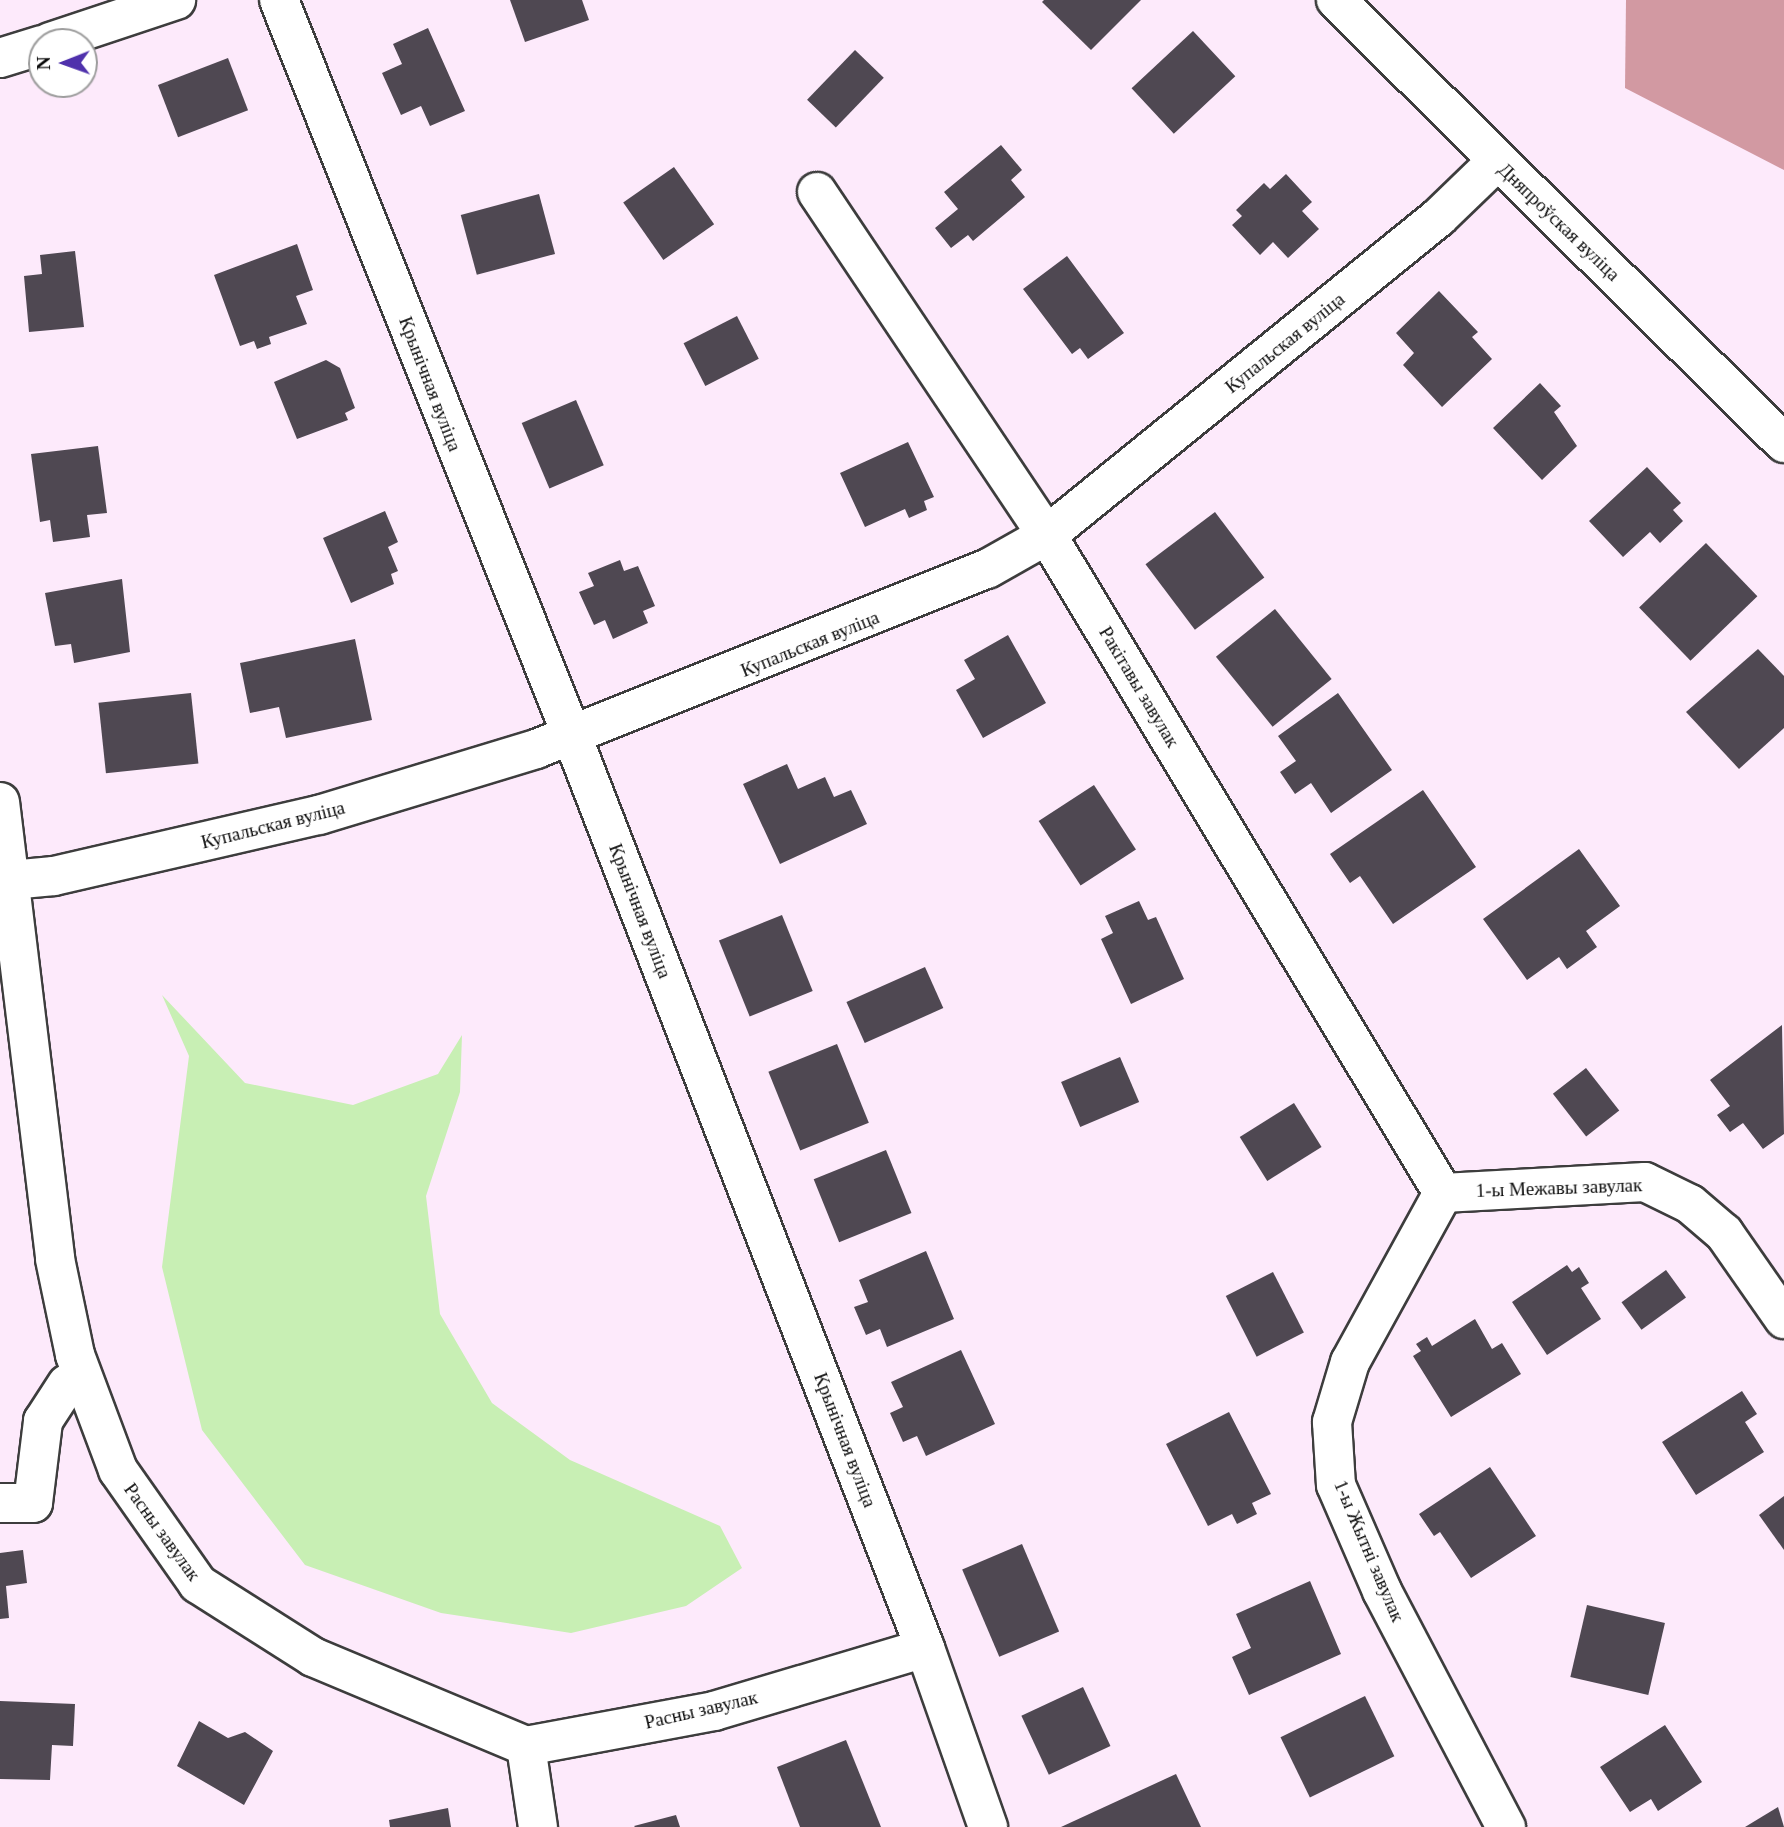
<!DOCTYPE html>
<meta charset="utf-8">
<style>
body{margin:0}
#map{position:relative;width:1784px;height:1827px;overflow:hidden;background:#fdeafb;font-family:"Times New Roman",serif}
div>[style]{position:absolute}
.forest>*{inset:0;background:#d299a2}
.water>*{inset:0;background:#c8efb4}
.building>*{inset:0;background:#4f4852;transform-origin:0 0}
.roads{filter:drop-shadow(2px 0 #3d3d3d) drop-shadow(-2px 0 #3d3d3d) drop-shadow(0 2px #3d3d3d) drop-shadow(0 -2px #3d3d3d)}
.minor>*{height:38px;margin:-19px;padding:0 19px;transform-origin:19px;border-radius:19px;background:#fff}
span{translate:-50% -50%;white-space:nowrap;text-align:center;line-height:1.15;-webkit-text-stroke:7px #fff;paint-order:stroke}
.street-label{font-size:19px;color:#0a0a0a}
.north{position:absolute;left:28px;top:28px;width:70px;height:70px;box-sizing:border-box;background:#fff;border:2px solid #9d9d9d;border-radius:50%;rotate:269deg;font-size:19px;font-weight:700;line-height:28px;text-align:center;color:#0a0a0a}
.north::after{content:'';display:block;margin:auto;width:24px;height:32px;background:#4f31ac;clip-path:polygon(50% 0,100% 100%,50% 72%,0 100%)}
</style>
<div id="map">
<div class="forest">
<div style="clip-path:polygon(1626px 0,1784px 0,1784px 170px,1625px 88px)"></div>
</div>
<div class="water">
<div style="clip-path:polygon(162px 995px,245px 1083px,353px 1105px,438px 1074px,462px 1035px,460px 1092px,426px 1196px,440px 1314px,492px 1403px,570px 1460px,720px 1526px,742px 1568px,686px 1606px,571px 1633px,441px 1613px,305px 1565px,202px 1430px,162px 1267px,189px 1056px)"></div>
</div>
<div class="building">
<div style="clip-path:polygon(510px 0,582px 0,589px 20px,525px 42px)"></div>
<div style="clip-path:polygon(1141px 0,1091px 50px,1042px 2px,1044px 0)"></div>
<div style="clip-path:polygon(428px 28px,465px 111px,430px 126px,421px 106px,401px 115px,382px 73px,402px 64px,393px 44px)"></div>
<div style="left:1193px;top:31px;width:62px;height:84px;rotate:47deg"></div>
<div style="left:855px;top:50px;width:40px;height:69px;rotate:44deg"></div>
<div style="left:228px;top:58px;width:56px;height:75px;rotate:69deg"></div>
<div style="clip-path:polygon(1001px 145px,1022px 170px,1011px 180px,1025px 197px,973px 241px,968px 235px,951px 248px,935px 228px,958px 209px,944px 192px)"></div>
<div style="left:674px;top:167px;width:70px;height:62px;rotate:55deg"></div>
<div style="clip-path:polygon(1286px 174px,1312px 202px,1302px 211px,1319px 229px,1288px 258px,1273px 242px,1260px 255px,1232px 225px,1242px 216px,1236px 210px,1264px 183px,1270px 189px)"></div>
<div style="left:539px;top:194px;width:62px;height:81px;rotate:75deg"></div>
<div style="clip-path:polygon(297px 244px,313px 290px,296px 296px,307px 324px,269px 337px,271px 344px,257px 349px,254px 341px,240px 346px,214px 275px)"></div>
<div style="clip-path:polygon(75px 251px,84px 327px,29px 332px,24px 276px,42px 274px,40px 255px)"></div>
<div style="clip-path:polygon(1067px 256px,1124px 333px,1088px 359px,1080px 348px,1072px 354px,1023px 289px)"></div>
<div style="clip-path:polygon(1439px 291px,1478px 332px,1472px 337px,1492px 359px,1442px 407px,1403px 365px,1414px 353px,1396px 333px)"></div>
<div style="left:737px;top:316px;width:48px;height:60px;rotate:63deg"></div>
<div style="clip-path:polygon(326px 360px,340px 368px,355px 408px,345px 413px,348px 420px,297px 439px,274px 382px)"></div>
<div style="clip-path:polygon(1540px 383px,1561px 406px,1554px 412px,1577px 446px,1542px 480px,1493px 428px)"></div>
<div style="left:576px;top:400px;width:71px;height:59px;rotate:67deg"></div>
<div style="clip-path:polygon(908px 442px,934px 497px,924px 501px,927px 510px,909px 518px,905px 509px,865px 527px,840px 473px)"></div>
<div style="clip-path:polygon(98px 446px,107px 513px,87px 515px,90px 537px,53px 542px,50px 520px,40px 522px,31px 454px)"></div>
<div style="clip-path:polygon(1647px 467px,1681px 503px,1673px 510px,1683px 521px,1660px 543px,1650px 532px,1623px 557px,1589px 521px)"></div>
<div style="clip-path:polygon(385px 511px,398px 542px,388px 547px,398px 571px,391px 574px,394px 584px,351px 603px,323px 538px)"></div>
<div style="left:1215px;top:512px;width:82px;height:87px;rotate:53deg"></div>
<div style="left:1706px;top:543px;width:74px;height:93px;rotate:46deg"></div>
<div style="clip-path:polygon(620px 560px,624px 571px,638px 566px,655px 606px,643px 611px,648px 623px,613px 639px,605px 620px,594px 625px,579px 592px,594px 586px,588px 573px)"></div>
<div style="clip-path:polygon(122px 579px,130px 652px,74px 663px,71px 644px,55px 646px,45px 593px)"></div>
<div style="left:1275px;top:609px;width:90px;height:76px;rotate:51deg"></div>
<div style="clip-path:polygon(1008px 635px,1046px 703px,983px 738px,956px 690px,975px 679px,964px 660px)"></div>
<div style="clip-path:polygon(355px 639px,372px 720px,286px 738px,279px 707px,250px 713px,240px 663px)"></div>
<div style="clip-path:polygon(1758px 649px,1784px 676px,1784px 728px,1739px 769px,1686px 712px)"></div>
<div style="left:191px;top:693px;width:71px;height:93px;rotate:84deg"></div>
<div style="clip-path:polygon(1338px 693px,1392px 770px,1331px 813px,1311px 783px,1295px 794px,1280px 772px,1296px 761px,1278px 736px)"></div>
<div style="clip-path:polygon(787px 764px,798px 789px,825px 777px,834px 797px,851px 790px,867px 824px,780px 864px,743px 784px)"></div>
<div style="left:1094px;top:785px;width:77px;height:66px;rotate:57deg"></div>
<div style="clip-path:polygon(1423px 790px,1476px 867px,1393px 924px,1360px 876px,1350px 883px,1330px 854px)"></div>
<div style="clip-path:polygon(1579px 849px,1620px 906px,1586px 931px,1597px 947px,1567px 969px,1559px 957px,1527px 980px,1483px 919px)"></div>
<div style="clip-path:polygon(1139px 901px,1148px 920px,1156px 917px,1184px 979px,1131px 1004px,1101px 939px,1113px 933px,1105px 916px)"></div>
<div style="left:782px;top:915px;width:82px;height:68px;rotate:68deg"></div>
<div style="left:925px;top:967px;width:45px;height:86px;rotate:66deg"></div>
<div style="clip-path:polygon(1782px 1025px,1784px 1134px,1763px 1149px,1743px 1123px,1730px 1132px,1717px 1115px,1730px 1106px,1710px 1080px)"></div>
<div style="left:837px;top:1044px;width:85px;height:74px;rotate:68deg"></div>
<div style="left:1120px;top:1057px;width:49px;height:64px;rotate:67deg"></div>
<div style="left:1586px;top:1068px;width:54px;height:42px;rotate:52deg"></div>
<div style="left:1294px;top:1103px;width:52px;height:64px;rotate:58deg"></div>
<div style="left:886px;top:1150px;width:68px;height:78px;rotate:68deg"></div>
<div style="clip-path:polygon(926px 1251px,954px 1319px,887px 1347px,880px 1329px,866px 1335px,854px 1307px,868px 1302px,859px 1280px)"></div>
<div style="clip-path:polygon(1567px 1265px,1572px 1272px,1579px 1267px,1589px 1283px,1581px 1288px,1601px 1319px,1547px 1355px,1512px 1302px)"></div>
<div style="left:1666px;top:1270px;width:34px;height:55px;rotate:54deg"></div>
<div style="left:1273px;top:1272px;width:68px;height:53px;rotate:63deg"></div>
<div style="clip-path:polygon(1475px 1319px,1492px 1349px,1502px 1343px,1521px 1374px,1451px 1417px,1413px 1356px,1421px 1351px,1416px 1344px,1427px 1337px,1432px 1346px)"></div>
<div style="clip-path:polygon(961px 1350px,995px 1424px,926px 1456px,917px 1436px,903px 1442px,890px 1413px,903px 1407px,891px 1382px)"></div>
<div style="clip-path:polygon(1742px 1391px,1757px 1414px,1745px 1422px,1764px 1452px,1696px 1495px,1662px 1442px)"></div>
<div style="clip-path:polygon(1229px 1412px,1271px 1494px,1252px 1503px,1257px 1514px,1237px 1524px,1232px 1514px,1208px 1526px,1166px 1444px)"></div>
<div style="clip-path:polygon(1490px 1467px,1536px 1536px,1471px 1578px,1440px 1532px,1434px 1536px,1419px 1514px)"></div>
<div style="clip-path:polygon(1784px 1496px,1784px 1550px,1759px 1515px)"></div>
<div style="left:1022px;top:1544px;width:95px;height:65px;rotate:67deg"></div>
<div style="clip-path:polygon(23px 1550px,27px 1583px,6px 1586px,9px 1618px,0 1619px,0 1553px)"></div>
<div style="clip-path:polygon(1310px 1581px,1341px 1654px,1249px 1695px,1232px 1657px,1251px 1648px,1236px 1614px)"></div>
<div style="left:1587px;top:1605px;width:80px;height:74px;rotate:13deg"></div>
<div style="left:1083px;top:1687px;width:65px;height:68px;rotate:65deg"></div>
<div style="left:1365px;top:1696px;width:67px;height:94px;rotate:64deg"></div>
<div style="clip-path:polygon(0 1701px,75px 1704px,73px 1746px,52px 1745px,50px 1780px,0 1779px)"></div>
<div style="clip-path:polygon(199px 1721px,228px 1738px,245px 1732px,273px 1751px,244px 1805px,177px 1766px)"></div>
<div style="clip-path:polygon(1665px 1725px,1702px 1782px,1658px 1811px,1651px 1799px,1630px 1812px,1600px 1767px)"></div>
<div style="clip-path:polygon(846px 1740px,881px 1827px,800px 1827px,777px 1767px)"></div>
<div style="clip-path:polygon(1176px 1774px,1201px 1827px,1061px 1827px)"></div>
<div style="clip-path:polygon(1778px 1807px,1784px 1827px,1745px 1827px)"></div>
<div style="clip-path:polygon(448px 1808px,451px 1827px,390px 1827px,389px 1820px)"></div>
<div style="clip-path:polygon(676px 1815px,680px 1827px,635px 1827px,634px 1826px)"></div>
</div>
<div class="roads">
<div class="minor">
<div style="left:279px;top:0;width:792px;rotate:68.29deg"></div>
<div style="left:572px;top:736px;width:978px;rotate:68.84deg"></div>
<div style="left:925px;top:1648px;width:190px;rotate:70.6deg"></div>
<div style="left:1336px;top:0;width:630px;rotate:44.68deg"></div>
<div style="left:50px;top:42px;width:133px;rotate:-18.4deg"></div>
<div style="left:0;top:58px;width:44px;rotate:-17.2deg"></div>
<div style="left:817px;top:192px;width:413px;rotate:56.2deg"></div>
<div style="left:1047px;top:535px;width:768px;rotate:58.96deg"></div>
<div style="left:0;top:802px;width:460px;rotate:83.1deg"></div>
<div style="left:55px;top:1259px;width:98px;rotate:78.2deg"></div>
<div style="left:75px;top:1355px;width:123px;rotate:69.5deg"></div>
<div style="left:118px;top:1470px;width:139px;rotate:54.9deg"></div>
<div style="left:198px;top:1584px;width:136px;rotate:32.4deg"></div>
<div style="left:313px;top:1657px;width:231px;rotate:22.7deg"></div>
<div style="left:526px;top:1746px;width:191px;rotate:-10.5deg"></div>
<div style="left:714px;top:1711px;width:220px;rotate:-16.6deg"></div>
<div style="left:0;top:881px;width:54px;rotate:-5.3deg"></div>
<div style="left:54px;top:876px;width:272px;rotate:-13deg"></div>
<div style="left:319px;top:815px;width:227px;rotate:-16.9deg"></div>
<div style="left:536px;top:749px;width:486px;rotate:-21.8deg"></div>
<div style="left:987px;top:569px;width:69px;rotate:-29.5deg"></div>
<div style="left:1047px;top:535px;width:505px;rotate:-39.05deg"></div>
<div style="left:1439px;top:217px;width:81px;rotate:-44deg"></div>
<div style="left:1443px;top:1193px;width:193px;rotate:118.8deg"></div>
<div style="left:1350px;top:1362px;width:63px;rotate:106.7deg"></div>
<div style="left:1332px;top:1422px;width:63px;rotate:86.4deg"></div>
<div style="left:1336px;top:1485px;width:116px;rotate:66.5deg"></div>
<div style="left:1382px;top:1591px;width:267px;rotate:62.3deg"></div>
<div style="left:1443px;top:1193px;width:202px;rotate:-3.1deg"></div>
<div style="left:1645px;top:1182px;width:50px;rotate:26.1deg"></div>
<div style="left:1690px;top:1204px;width:45px;rotate:40.5deg"></div>
<div style="left:1724px;top:1233px;width:105px;rotate:55.1deg"></div>
<div style="left:0;top:1503px;width:33px"></div>
<div style="left:33px;top:1503px;width:83px;rotate:-83deg"></div>
<div style="left:43px;top:1421px;width:44px;rotate:-57deg"></div>
<div style="left:526px;top:1746px;width:82px;rotate:81.6deg"></div>
</div>
</div>
<div class="street-label">
<span style="left:1559px;top:222px;rotate:44deg">Дняпроўская вуліца</span>
<span style="left:1285px;top:343px;rotate:-39deg">Купальская вуліца</span>
<span style="left:430px;top:384px;rotate:69deg">Крынічная вуліца</span>
<span style="left:810px;top:644px;rotate:-22deg">Купальская вуліца</span>
<span style="left:1139px;top:687px;rotate:59deg">Ракітавы завулак</span>
<span style="left:273px;top:825px;rotate:-14deg">Купальская вуліца</span>
<span style="left:640px;top:911px;rotate:69deg">Крынічная вуліца</span>
<span style="left:1559px;top:1188px;rotate:-2deg">1-ы Межавы завулак</span>
<span style="left:845px;top:1440px;rotate:69deg">Крынічная вуліца</span>
<span style="left:162px;top:1532px;rotate:54deg">Расны завулак</span>
<span style="left:1369px;top:1551px;rotate:67deg">1-ы Жытні завулак</span>
<span style="left:701px;top:1710px;rotate:-13deg">Расны завулак</span>
</div>
<div class="north">N</div>
</div>
